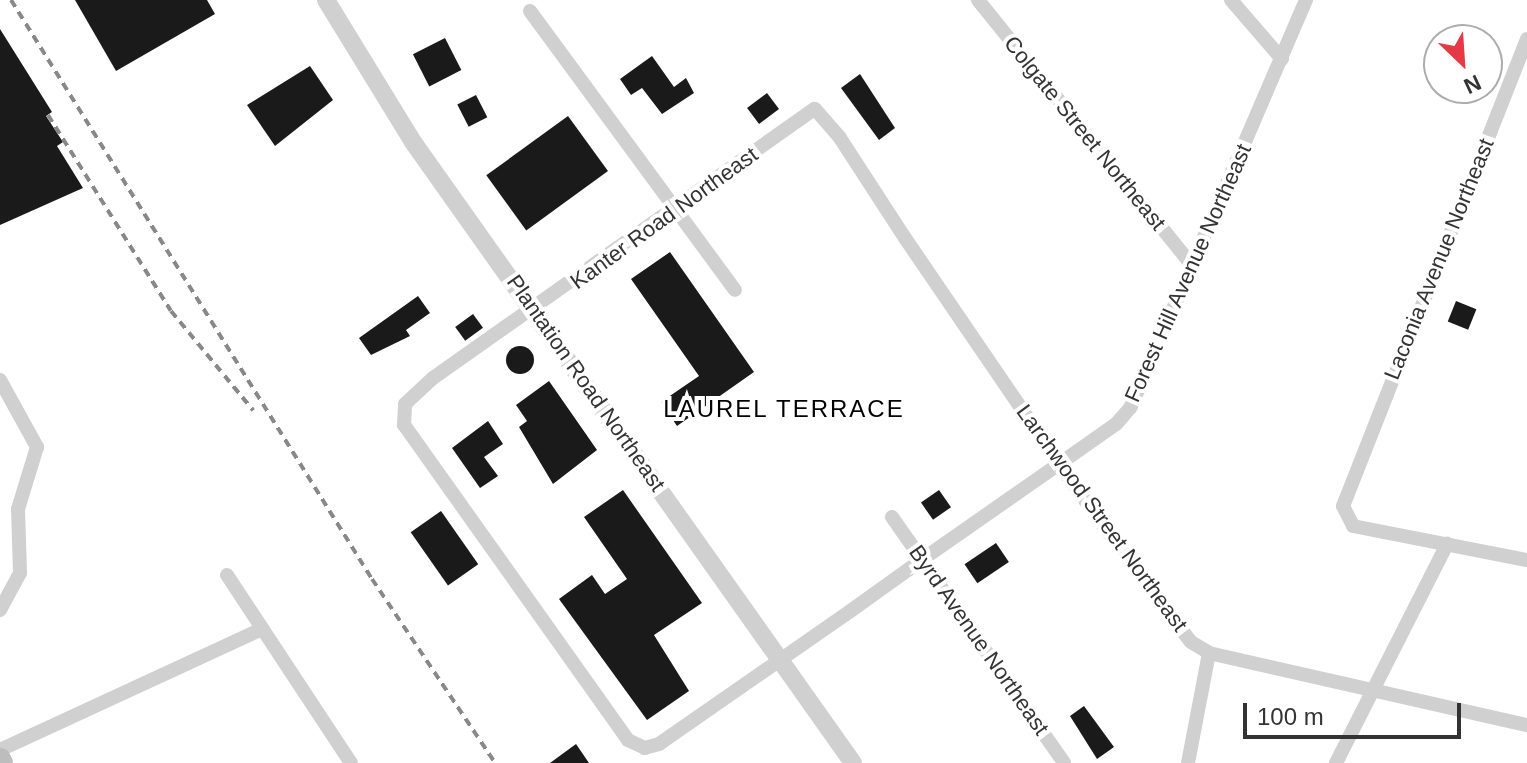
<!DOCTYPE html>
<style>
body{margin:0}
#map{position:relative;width:1527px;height:763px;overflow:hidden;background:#fff;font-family:Helvetica,sans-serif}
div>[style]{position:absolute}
.building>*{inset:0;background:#1a1a1a;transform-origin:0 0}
.round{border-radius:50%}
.minor>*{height:14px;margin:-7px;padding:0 7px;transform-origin:7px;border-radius:7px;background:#d0d0d0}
.tertiary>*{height:18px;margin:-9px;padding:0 9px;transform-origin:9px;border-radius:9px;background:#d0d0d0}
.secondary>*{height:22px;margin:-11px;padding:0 11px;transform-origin:11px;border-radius:11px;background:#bdbdbd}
.rail>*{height:4px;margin-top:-2px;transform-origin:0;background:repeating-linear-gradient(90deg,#888 0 8px,transparent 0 14px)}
span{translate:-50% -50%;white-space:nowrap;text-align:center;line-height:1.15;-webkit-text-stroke:8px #fff;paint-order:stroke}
.street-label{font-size:22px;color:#333}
.neighbourhood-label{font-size:24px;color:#000;letter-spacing:2px}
.north{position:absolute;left:1423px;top:24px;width:80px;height:80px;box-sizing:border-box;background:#fff;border:2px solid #adadad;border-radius:50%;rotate:155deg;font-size:22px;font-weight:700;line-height:32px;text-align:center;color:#333}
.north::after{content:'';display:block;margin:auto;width:28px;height:36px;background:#e63946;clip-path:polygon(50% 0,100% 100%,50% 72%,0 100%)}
.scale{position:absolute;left:1243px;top:703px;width:218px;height:36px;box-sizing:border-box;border:4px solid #333;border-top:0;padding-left:10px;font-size:24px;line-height:28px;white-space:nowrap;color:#333;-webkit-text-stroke:6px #fff;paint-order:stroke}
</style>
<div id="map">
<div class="building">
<div style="clip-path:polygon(75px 0,207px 0,215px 14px,116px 71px)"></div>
<div style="clip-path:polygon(0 29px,52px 112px,46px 116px,63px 142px,57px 146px,83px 188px,0 225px)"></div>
<div style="left:445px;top:38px;width:36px;height:36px;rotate:63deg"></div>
<div style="clip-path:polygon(652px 56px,674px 87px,686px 78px,694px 93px,662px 114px,642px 88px,631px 95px,620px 79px)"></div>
<div style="clip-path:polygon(310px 66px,333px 100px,275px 146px,247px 105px)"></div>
<div style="clip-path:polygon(860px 74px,895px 128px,879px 140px,841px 88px)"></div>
<div style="left:767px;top:93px;width:20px;height:25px;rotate:53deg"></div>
<div style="left:476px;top:95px;width:25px;height:21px;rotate:63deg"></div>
<div style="left:568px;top:116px;width:68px;height:101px;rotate:54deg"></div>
<div style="clip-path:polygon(670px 252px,754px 372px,677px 426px,661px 402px,699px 376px,631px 279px)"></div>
<div style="clip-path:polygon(418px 296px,430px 313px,406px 330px,410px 336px,371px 355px,359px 338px)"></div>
<div style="left:1456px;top:301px;width:22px;height:22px;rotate:22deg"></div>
<div style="left:473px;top:314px;width:17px;height:22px;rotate:54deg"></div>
<div class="round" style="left:506px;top:346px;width:28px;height:28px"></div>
<div style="clip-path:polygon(549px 381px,597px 450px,553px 484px,519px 427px,527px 421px,516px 405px)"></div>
<div style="clip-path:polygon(488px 421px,503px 444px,484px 457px,498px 476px,480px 488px,452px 448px)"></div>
<div style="clip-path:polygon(623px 490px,702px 603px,654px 635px,689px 691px,647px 720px,559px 599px,592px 575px,605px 594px,627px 579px,584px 517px)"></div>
<div style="left:939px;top:490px;width:21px;height:22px;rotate:55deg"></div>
<div style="left:441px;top:511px;width:65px;height:37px;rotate:55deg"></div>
<div style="left:996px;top:543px;width:23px;height:38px;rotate:56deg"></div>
<div style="clip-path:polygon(1084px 706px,1114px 747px,1097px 759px,1070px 716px)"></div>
<div style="clip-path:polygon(576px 744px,589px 763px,550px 763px)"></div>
</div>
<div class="minor">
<div style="left:978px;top:0;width:341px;rotate:51.1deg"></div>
<div style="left:1231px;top:0;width:78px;rotate:49.2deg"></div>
<div style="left:1306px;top:0;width:444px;rotate:113.3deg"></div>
<div style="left:1130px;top:408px;width:21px;rotate:131deg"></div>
<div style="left:1116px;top:424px;width:70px;rotate:144.9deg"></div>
<div style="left:1059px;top:464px;width:166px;rotate:145.1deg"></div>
<div style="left:923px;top:559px;width:91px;rotate:144.4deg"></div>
<div style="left:849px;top:612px;width:231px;rotate:145.2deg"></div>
<div style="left:659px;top:744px;width:15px;rotate:164deg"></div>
<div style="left:645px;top:748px;width:19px;rotate:-155deg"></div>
<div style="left:628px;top:740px;width:387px;rotate:-125.4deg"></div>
<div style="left:404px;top:425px;width:21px;rotate:-87deg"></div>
<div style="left:405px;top:404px;width:38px;rotate:-43deg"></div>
<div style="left:433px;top:378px;width:467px;rotate:-35.2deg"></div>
<div style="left:815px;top:109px;width:38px;rotate:49deg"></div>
<div style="left:840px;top:138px;width:119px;rotate:57deg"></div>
<div style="left:905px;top:238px;width:273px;rotate:55.7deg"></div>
<div style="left:1059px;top:464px;width:70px;rotate:54.3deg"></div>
<div style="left:1100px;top:521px;width:151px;rotate:53.1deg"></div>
<div style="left:1191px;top:642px;width:21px;rotate:31deg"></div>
<div style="left:1209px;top:653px;width:326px;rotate:12.8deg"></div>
<div style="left:530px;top:11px;width:346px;rotate:53.7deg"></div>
<div style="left:1527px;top:39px;width:502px;rotate:111.5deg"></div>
<div style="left:1343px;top:506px;width:22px;rotate:63deg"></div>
<div style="left:1353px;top:526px;width:177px;rotate:11.1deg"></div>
<div style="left:0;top:380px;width:77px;rotate:61.1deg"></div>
<div style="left:37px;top:447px;width:65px;rotate:107deg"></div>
<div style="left:18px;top:509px;width:64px;rotate:88.2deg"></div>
<div style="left:20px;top:573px;width:42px;rotate:118.4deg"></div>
<div style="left:892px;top:517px;width:300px;rotate:55deg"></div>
<div style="left:227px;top:575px;width:225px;rotate:56.6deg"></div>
<div style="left:0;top:750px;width:289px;rotate:-24.8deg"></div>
<div style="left:1188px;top:763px;width:112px;rotate:-79.2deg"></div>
<div style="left:1336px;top:763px;width:246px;rotate:-63.1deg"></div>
</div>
<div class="tertiary">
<div style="left:326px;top:0;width:167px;rotate:58.5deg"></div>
<div style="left:413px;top:142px;width:761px;rotate:54.68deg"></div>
</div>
<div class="secondary">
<div style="left:0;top:759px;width:4px;rotate:63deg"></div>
</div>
<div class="rail">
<div style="left:11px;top:0;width:682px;rotate:58.06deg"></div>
<div style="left:372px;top:579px;width:221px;rotate:56.2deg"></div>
<div style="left:48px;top:115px;width:231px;rotate:57.9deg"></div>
<div style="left:171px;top:311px;width:129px;rotate:50.4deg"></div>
</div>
<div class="street-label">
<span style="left:1085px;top:133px;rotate:51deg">Colgate Street Northeast</span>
<span style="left:664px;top:218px;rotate:-36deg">Kanter Road Northeast</span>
<span style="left:1439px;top:259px;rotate:-68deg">Laconia Avenue Northeast</span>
<span style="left:1188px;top:273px;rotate:-66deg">Forest Hill Avenue Northeast</span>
<span style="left:586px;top:383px;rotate:55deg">Plantation Road Northeast</span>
<span style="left:1102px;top:518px;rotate:54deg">Larchwood Street Northeast</span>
<span style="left:979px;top:640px;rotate:55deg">Byrd Avenue Northeast</span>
</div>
<div class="neighbourhood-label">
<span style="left:784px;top:409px">LAUREL TERRACE</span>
</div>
<div class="north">N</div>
<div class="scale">100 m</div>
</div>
